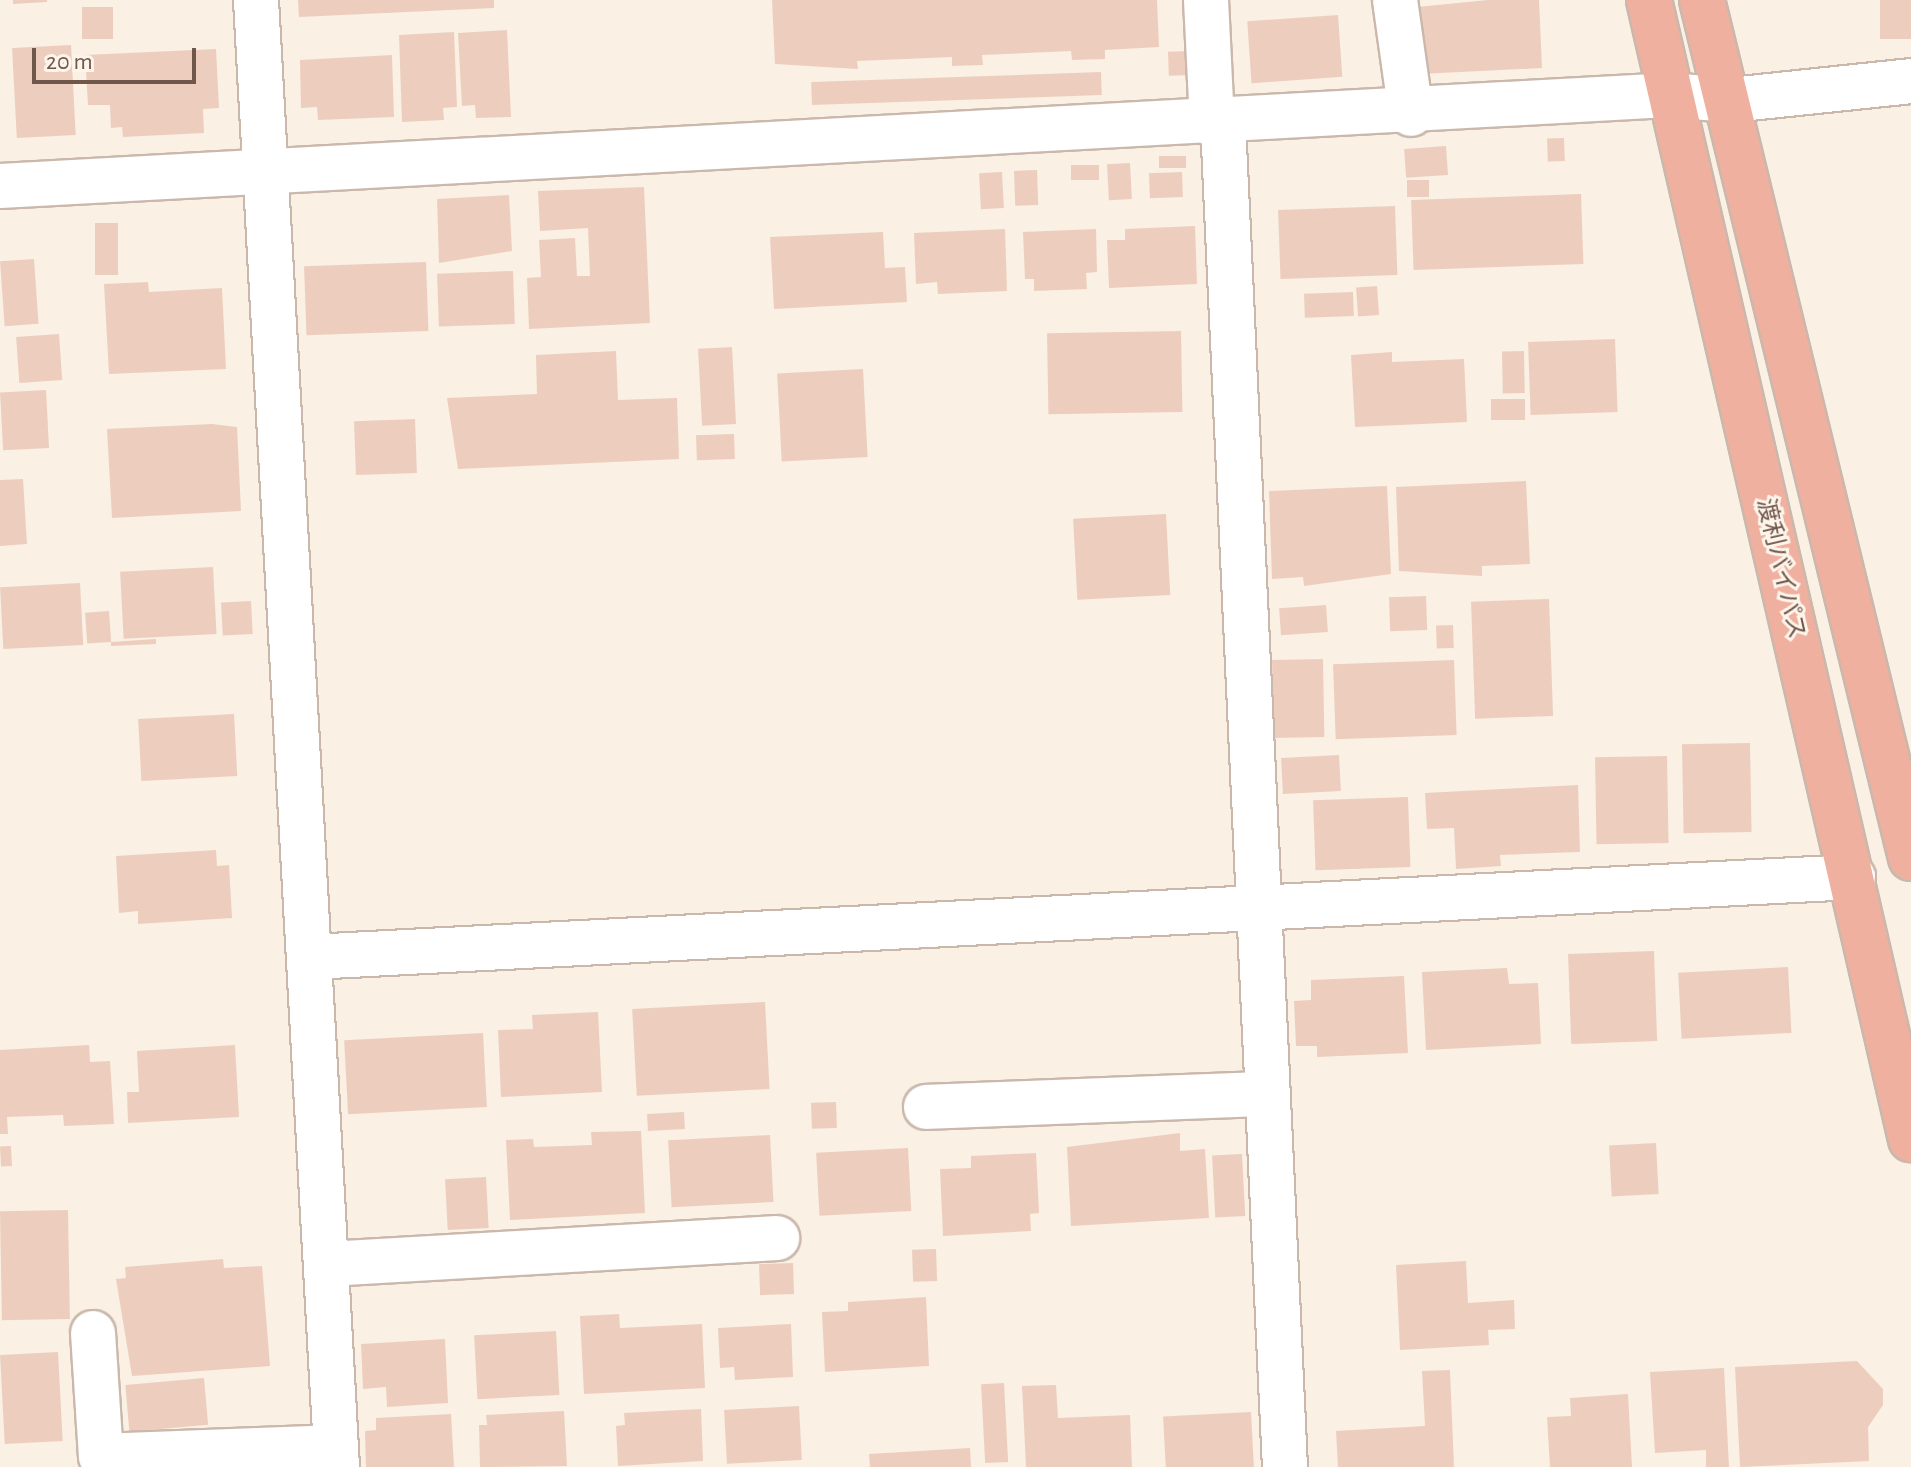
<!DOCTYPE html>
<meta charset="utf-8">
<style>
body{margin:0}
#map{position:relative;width:1911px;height:1467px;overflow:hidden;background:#faf0e4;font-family:"Alegreya Sans","Noto Sans JP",sans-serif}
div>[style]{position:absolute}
.building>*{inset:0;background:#edcebe;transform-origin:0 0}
.roads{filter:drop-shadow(2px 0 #cab8ac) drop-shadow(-2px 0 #cab8ac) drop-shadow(0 2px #cab8ac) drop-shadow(0 -2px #cab8ac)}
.street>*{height:44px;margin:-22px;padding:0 22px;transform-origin:22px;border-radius:22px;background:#fff}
.highway>*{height:44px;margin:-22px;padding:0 22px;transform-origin:22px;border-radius:22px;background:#efb0a0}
span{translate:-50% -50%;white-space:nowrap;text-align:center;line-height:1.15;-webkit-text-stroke:6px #fdf4ea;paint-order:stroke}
.street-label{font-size:24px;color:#70574c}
.scale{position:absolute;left:32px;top:48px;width:164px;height:36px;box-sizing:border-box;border:4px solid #70574c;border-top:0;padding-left:10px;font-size:24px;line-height:28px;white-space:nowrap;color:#70574c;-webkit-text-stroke:6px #fdf4ea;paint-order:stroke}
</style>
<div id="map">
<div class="building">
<div style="clip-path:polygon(13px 0,47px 0,47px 2px,13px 4px)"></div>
<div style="clip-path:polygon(298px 0,494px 0,494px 8px,299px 17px)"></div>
<div style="clip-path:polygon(772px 0,1157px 0,1159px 47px,1105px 50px,1105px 59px,1072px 60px,1071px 51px,982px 55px,983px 65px,952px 66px,952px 57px,857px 61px,858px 69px,775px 64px)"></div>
<div style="clip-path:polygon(1488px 0,1539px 0,1542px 68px,1420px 74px,1417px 7px)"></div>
<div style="left:1880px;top:0;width:31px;height:39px"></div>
<div style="left:113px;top:7px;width:32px;height:31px;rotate:90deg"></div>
<div style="left:1338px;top:15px;width:62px;height:91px;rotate:86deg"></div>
<div style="clip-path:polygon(507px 30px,511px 117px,476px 118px,475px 105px,462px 106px,458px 33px)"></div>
<div style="clip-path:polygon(454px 32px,457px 107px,443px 108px,444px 120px,402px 122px,399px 35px)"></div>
<div style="left:71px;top:45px;width:90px;height:59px;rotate:87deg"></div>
<div style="clip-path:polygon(216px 49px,219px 108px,203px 109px,204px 133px,123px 137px,122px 127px,111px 128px,110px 105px,88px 105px,85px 55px)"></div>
<div style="left:1192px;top:51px;width:24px;height:24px;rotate:88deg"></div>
<div style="clip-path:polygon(392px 55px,394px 117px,318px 120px,317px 107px,301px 108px,300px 60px)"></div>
<div style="left:1101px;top:72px;width:23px;height:290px;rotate:88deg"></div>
<div style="left:1564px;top:138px;width:23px;height:17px;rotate:88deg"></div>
<div style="left:1446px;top:146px;width:29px;height:42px;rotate:86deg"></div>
<div style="left:1186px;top:156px;width:12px;height:27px;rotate:90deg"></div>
<div style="left:1130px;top:163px;width:36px;height:23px;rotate:87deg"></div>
<div style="left:1099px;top:165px;width:15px;height:28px;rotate:90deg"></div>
<div style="left:1037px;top:170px;width:35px;height:23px;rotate:88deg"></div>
<div style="left:1002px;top:172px;width:36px;height:23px;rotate:87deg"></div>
<div style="left:1182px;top:172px;width:25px;height:33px;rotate:88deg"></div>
<div style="left:1407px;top:180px;width:22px;height:17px"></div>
<div style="clip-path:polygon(644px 187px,650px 323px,529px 329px,527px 278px,541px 277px,539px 240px,575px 238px,577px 276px,590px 276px,588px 228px,540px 231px,538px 191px)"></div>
<div style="left:1581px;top:194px;width:70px;height:170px;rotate:88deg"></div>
<div style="clip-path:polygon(509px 195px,512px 251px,439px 263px,437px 199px)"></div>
<div style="left:1395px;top:206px;width:69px;height:117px;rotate:88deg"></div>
<div style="left:95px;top:223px;width:23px;height:52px"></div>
<div style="clip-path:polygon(1195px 226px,1197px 284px,1109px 288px,1107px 240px,1125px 240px,1125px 229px)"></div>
<div style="clip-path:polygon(1005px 229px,1007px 291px,938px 294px,937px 282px,916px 284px,914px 233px)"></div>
<div style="clip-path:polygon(1096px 229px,1097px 272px,1086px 273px,1087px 289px,1034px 291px,1034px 279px,1025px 279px,1023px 232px)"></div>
<div style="clip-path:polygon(883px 232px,885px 268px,905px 267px,907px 302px,774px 309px,770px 237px)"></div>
<div style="left:34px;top:259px;width:65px;height:34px;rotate:86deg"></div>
<div style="left:426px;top:262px;width:69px;height:122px;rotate:88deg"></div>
<div style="left:513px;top:271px;width:53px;height:76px;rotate:88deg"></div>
<div style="clip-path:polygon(148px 282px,149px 292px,222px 288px,226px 369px,109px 374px,104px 284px)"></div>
<div style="left:1377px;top:286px;width:29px;height:21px;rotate:86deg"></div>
<div style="left:1353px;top:292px;width:24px;height:49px;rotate:88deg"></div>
<div style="left:1181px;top:331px;width:81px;height:134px;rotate:89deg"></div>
<div style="left:59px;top:334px;width:46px;height:43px;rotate:86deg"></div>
<div style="left:1615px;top:339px;width:73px;height:87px;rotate:88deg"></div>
<div style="left:732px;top:347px;width:77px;height:34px;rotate:87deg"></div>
<div style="clip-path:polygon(616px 351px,618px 400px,677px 398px,679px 459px,458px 469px,447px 398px,537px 394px,536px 355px)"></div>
<div style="left:1524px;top:351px;width:42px;height:22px;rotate:89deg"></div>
<div style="clip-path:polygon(1392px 352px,1392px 362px,1464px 359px,1467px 422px,1355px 427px,1351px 355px)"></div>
<div style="left:863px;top:369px;width:88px;height:86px;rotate:87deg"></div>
<div style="left:46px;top:390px;width:58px;height:46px;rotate:87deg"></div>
<div style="left:1525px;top:399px;width:21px;height:34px;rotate:90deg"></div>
<div style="left:415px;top:419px;width:54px;height:61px;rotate:88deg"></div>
<div style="clip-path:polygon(212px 424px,237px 427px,241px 511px,112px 518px,107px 429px)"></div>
<div style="left:734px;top:434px;width:25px;height:38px;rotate:88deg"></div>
<div style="clip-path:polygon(23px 479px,27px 544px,0 546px,0 480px)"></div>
<div style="clip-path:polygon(1526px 481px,1530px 564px,1482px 566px,1482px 576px,1399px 571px,1396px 487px)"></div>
<div style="clip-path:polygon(1387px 486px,1391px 574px,1304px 586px,1303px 577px,1272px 579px,1269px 491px)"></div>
<div style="left:1166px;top:514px;width:81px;height:93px;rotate:87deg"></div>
<div style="left:213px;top:567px;width:67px;height:93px;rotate:87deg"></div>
<div style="left:80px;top:583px;width:62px;height:80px;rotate:87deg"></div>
<div style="left:1426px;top:596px;width:34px;height:37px;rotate:88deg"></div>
<div style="left:1549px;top:599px;width:117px;height:78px;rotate:88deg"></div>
<div style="left:251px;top:601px;width:33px;height:30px;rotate:87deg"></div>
<div style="left:1326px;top:605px;width:27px;height:47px;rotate:86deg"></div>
<div style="left:109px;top:611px;width:31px;height:24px;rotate:86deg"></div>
<div style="left:1453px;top:625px;width:23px;height:17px;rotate:88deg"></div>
<div style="clip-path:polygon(156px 639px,156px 644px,111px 646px,111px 642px)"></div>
<div style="left:1323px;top:659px;width:78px;height:51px;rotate:89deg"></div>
<div style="left:1454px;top:660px;width:75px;height:121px;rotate:88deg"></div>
<div style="left:234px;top:714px;width:62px;height:96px;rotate:87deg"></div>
<div style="left:1750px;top:743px;width:89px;height:68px;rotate:89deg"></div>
<div style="left:1339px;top:755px;width:36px;height:58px;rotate:87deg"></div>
<div style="left:1667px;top:756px;width:87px;height:72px;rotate:89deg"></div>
<div style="clip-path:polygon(1578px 785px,1580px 852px,1500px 855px,1501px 866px,1456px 869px,1454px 828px,1427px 829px,1425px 793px)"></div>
<div style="left:1408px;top:797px;width:70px;height:95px;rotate:88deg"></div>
<div style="clip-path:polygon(216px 850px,217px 866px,229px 865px,232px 918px,138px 924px,138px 911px,119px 913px,116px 856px)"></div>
<div style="left:1654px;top:951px;width:90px;height:86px;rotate:88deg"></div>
<div style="left:1788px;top:967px;width:66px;height:110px;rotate:87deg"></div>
<div style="clip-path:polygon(1507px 968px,1509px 984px,1538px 983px,1541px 1044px,1426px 1050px,1422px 972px)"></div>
<div style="clip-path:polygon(1404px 976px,1408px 1053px,1317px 1057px,1317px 1046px,1296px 1046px,1294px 1001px,1311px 1000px,1311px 980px)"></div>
<div style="left:765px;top:1002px;width:87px;height:133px;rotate:87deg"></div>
<div style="clip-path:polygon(598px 1012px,602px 1092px,501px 1097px,498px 1030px,533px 1029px,532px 1015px)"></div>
<div style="left:483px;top:1033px;width:74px;height:139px;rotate:87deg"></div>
<div style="clip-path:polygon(89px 1045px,90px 1062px,110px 1061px,114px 1124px,64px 1126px,63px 1115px,7px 1117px,8px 1134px,0 1134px,0 1050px)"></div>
<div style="clip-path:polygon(235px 1045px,239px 1117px,128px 1123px,127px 1092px,139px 1092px,137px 1051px)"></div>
<div style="left:836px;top:1102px;width:26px;height:25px;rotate:88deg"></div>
<div style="left:684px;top:1112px;width:17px;height:37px;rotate:87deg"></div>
<div style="clip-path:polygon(641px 1131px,645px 1213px,510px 1220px,506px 1140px,533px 1139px,534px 1147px,592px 1145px,591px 1132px)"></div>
<div style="clip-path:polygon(1180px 1133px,1180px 1151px,1205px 1149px,1209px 1218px,1071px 1226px,1067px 1147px)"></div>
<div style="left:770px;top:1135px;width:67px;height:102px;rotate:87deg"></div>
<div style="left:1656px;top:1143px;width:51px;height:47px;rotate:87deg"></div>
<div style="left:11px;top:1146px;width:20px;height:11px;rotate:87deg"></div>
<div style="left:908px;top:1148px;width:63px;height:92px;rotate:87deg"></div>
<div style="clip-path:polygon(1036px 1153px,1039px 1213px,1030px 1214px,1031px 1231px,943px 1236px,940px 1169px,971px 1168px,971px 1156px)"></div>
<div style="left:1242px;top:1154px;width:62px;height:30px;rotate:87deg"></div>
<div style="left:486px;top:1177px;width:51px;height:41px;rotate:87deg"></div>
<div style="left:68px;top:1210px;width:109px;height:68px;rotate:89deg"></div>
<div style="left:936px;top:1249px;width:32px;height:24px;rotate:88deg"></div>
<div style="clip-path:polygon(223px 1259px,224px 1268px,262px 1266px,270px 1366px,132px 1376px,116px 1279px,126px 1278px,125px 1267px)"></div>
<div style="clip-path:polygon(1466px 1261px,1468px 1303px,1514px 1300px,1515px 1329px,1488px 1330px,1489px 1345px,1400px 1350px,1396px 1265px)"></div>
<div style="left:793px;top:1263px;width:31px;height:34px;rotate:88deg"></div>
<div style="clip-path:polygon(926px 1297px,929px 1366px,825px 1372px,822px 1312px,848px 1311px,848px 1302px)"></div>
<div style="clip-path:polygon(619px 1314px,620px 1328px,702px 1324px,705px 1388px,584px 1394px,580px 1316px)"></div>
<div style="clip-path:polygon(791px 1324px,793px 1377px,735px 1380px,734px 1367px,720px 1368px,718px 1328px)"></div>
<div style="left:556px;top:1331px;width:64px;height:82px;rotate:87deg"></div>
<div style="clip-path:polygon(445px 1339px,448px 1403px,387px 1407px,386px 1387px,363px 1389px,361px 1344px)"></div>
<div style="left:58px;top:1352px;width:89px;height:58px;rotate:87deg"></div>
<div style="clip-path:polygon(1857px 1361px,1883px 1389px,1883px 1405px,1868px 1427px,1869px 1461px,1740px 1467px,1735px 1367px)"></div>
<div style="clip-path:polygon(1724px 1368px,1729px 1467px,1706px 1467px,1706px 1450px,1655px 1453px,1650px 1372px)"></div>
<div style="clip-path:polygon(1450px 1370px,1454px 1467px,1338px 1467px,1336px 1431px,1425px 1426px,1422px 1371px)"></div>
<div style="left:204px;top:1378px;width:47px;height:79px;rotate:85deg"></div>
<div style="left:1004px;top:1383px;width:79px;height:23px;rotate:87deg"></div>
<div style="clip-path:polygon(1056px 1385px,1058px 1418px,1130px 1415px,1132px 1467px,1026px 1467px,1022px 1386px)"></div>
<div style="clip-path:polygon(1628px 1394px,1632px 1467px,1550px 1467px,1547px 1417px,1571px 1416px,1570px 1398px)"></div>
<div style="left:799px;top:1406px;width:54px;height:75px;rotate:87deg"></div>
<div style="clip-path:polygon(701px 1409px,703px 1461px,618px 1466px,616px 1426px,625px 1425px,624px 1413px)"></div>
<div style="clip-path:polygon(564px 1411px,567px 1466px,480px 1467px,479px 1425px,487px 1425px,486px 1415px)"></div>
<div style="left:1251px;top:1412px;width:55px;height:88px;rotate:87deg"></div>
<div style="clip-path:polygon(451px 1414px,454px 1467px,366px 1467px,365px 1431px,376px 1430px,376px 1418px)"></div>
<div style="clip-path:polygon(970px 1448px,971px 1467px,870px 1467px,869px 1454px)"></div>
</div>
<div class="roads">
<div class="street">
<div style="left:256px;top:0;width:1469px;rotate:86.84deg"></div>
<div style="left:1206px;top:0;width:124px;rotate:87.2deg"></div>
<div style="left:1395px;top:0;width:115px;rotate:82deg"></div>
<div style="left:1223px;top:123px;width:1345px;rotate:87.36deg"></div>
<div style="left:0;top:186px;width:1670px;rotate:-3.12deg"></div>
<div style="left:1668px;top:95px;width:63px;rotate:4.5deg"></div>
<div style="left:1731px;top:100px;width:181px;rotate:-6deg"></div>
<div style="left:311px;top:957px;width:1544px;rotate:-2.97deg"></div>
<div style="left:926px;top:1107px;width:340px;rotate:-2.2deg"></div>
<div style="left:328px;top:1264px;width:450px;rotate:-3.3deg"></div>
<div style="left:93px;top:1333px;width:123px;rotate:86.3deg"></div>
<div style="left:101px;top:1456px;width:235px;rotate:-2.2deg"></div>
</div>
<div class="highway">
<div style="left:1649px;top:0;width:1169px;rotate:77.05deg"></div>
<div style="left:1702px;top:0;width:883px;rotate:76.31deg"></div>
</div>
</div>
<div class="street-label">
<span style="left:1780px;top:569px;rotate:77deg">渡利バイパス</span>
</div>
<div class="scale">20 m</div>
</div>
